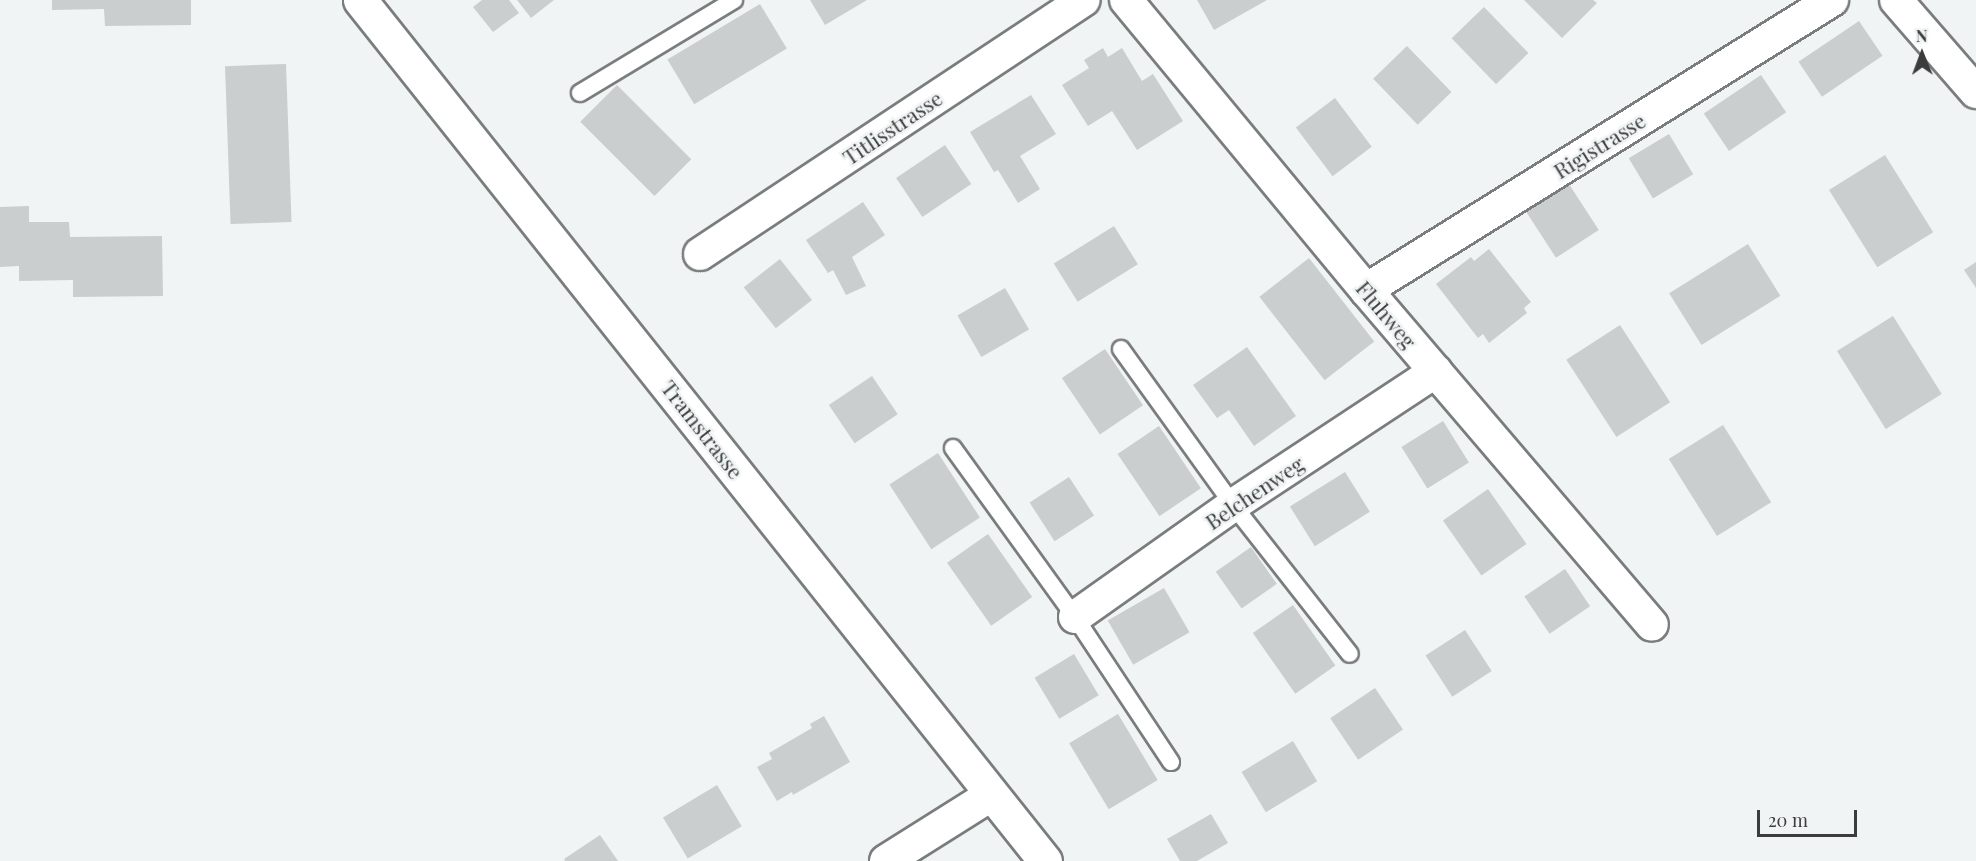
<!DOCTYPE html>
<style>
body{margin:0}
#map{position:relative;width:1976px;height:861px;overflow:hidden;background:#f0f4f4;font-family:"Playfair Display",serif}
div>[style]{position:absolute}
.building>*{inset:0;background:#cacece;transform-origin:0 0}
.roads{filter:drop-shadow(2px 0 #797d7d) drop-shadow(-2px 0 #797d7d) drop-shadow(0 2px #797d7d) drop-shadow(0 -2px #797d7d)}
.service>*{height:16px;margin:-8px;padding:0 8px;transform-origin:8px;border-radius:8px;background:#fff}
.minor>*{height:32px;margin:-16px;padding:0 16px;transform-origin:16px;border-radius:16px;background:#fff}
.primary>*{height:33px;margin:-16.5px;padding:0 16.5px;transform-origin:16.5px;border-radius:16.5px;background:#fff}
span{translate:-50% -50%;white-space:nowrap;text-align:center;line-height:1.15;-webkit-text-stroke:5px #f0f4f4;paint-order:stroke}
.street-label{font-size:21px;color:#3b3d3c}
.north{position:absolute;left:1892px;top:24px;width:60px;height:60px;-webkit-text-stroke:4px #f0f4f4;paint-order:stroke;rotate:359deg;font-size:16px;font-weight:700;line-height:24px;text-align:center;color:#3b3d3c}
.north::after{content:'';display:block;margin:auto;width:21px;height:27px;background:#3b3d3c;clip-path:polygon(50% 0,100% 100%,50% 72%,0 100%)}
.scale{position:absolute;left:1757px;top:810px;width:100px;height:27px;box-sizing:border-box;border:3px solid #3b3d3c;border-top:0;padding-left:8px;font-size:18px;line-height:21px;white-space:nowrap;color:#3b3d3c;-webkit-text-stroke:4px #f0f4f4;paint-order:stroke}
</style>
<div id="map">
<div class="building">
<div style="clip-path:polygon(52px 0,191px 0,191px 25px,105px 26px,104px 9px,52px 10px)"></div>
<div style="clip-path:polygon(482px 0,509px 0,519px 13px,493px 32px,473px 7px)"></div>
<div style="clip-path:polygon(517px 0,554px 0,531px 18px)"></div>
<div style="clip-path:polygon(810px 0,867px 0,825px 25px)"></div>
<div style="clip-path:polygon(1197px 0,1267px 0,1214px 30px)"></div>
<div style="clip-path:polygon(1524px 0,1593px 0,1597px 3px,1562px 38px)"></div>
<div style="left:760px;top:4px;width:52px;height:108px;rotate:59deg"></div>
<div style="left:1484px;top:7px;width:64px;height:45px;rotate:46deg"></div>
<div style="left:1859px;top:21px;width:42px;height:73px;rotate:56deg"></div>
<div style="left:1407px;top:46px;width:64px;height:47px;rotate:46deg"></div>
<div style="clip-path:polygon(1103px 48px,1108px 57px,1122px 48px,1142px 81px,1153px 74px,1183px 121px,1137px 150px,1112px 111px,1088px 126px,1062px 85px,1089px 68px,1084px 60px)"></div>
<div style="left:286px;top:64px;width:158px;height:61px;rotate:88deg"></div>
<div style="left:1761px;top:75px;width:45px;height:69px;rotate:56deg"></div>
<div style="left:617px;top:85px;width:105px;height:52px;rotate:45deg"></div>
<div style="clip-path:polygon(1031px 95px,1056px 134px,1020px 156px,1040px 189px,1018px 203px,998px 170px,994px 172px,970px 132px)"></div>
<div style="left:1335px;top:98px;width:61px;height:49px;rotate:53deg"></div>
<div style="left:1669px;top:134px;width:47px;height:47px;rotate:59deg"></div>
<div style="left:945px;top:145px;width:47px;height:59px;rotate:56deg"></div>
<div style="left:1885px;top:155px;width:91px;height:66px;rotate:58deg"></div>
<div style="left:1565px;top:178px;width:62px;height:51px;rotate:57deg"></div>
<div style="clip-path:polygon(863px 202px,885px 235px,852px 257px,866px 286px,846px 295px,833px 270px,828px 273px,806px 240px)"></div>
<div style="clip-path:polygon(29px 206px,29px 222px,69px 222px,70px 237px,162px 236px,163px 296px,73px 297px,73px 280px,19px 281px,19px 266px,0 267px,0 207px)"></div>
<div style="left:1114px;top:226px;width:45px;height:71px;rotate:58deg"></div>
<div style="left:1748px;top:244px;width:61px;height:93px;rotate:58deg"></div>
<div style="clip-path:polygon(1489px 249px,1531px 302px,1524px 308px,1527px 313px,1489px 343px,1483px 334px,1478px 338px,1436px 284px,1471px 257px,1474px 261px)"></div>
<div style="left:1309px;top:258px;width:106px;height:63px;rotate:52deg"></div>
<div style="left:780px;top:259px;width:52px;height:46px;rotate:52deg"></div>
<div style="clip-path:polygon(1976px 262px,1976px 288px,1964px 270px)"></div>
<div style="left:1005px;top:288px;width:48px;height:55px;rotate:60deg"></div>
<div style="left:1893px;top:316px;width:92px;height:66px;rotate:58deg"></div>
<div style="left:1620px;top:325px;width:92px;height:64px;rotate:57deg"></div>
<div style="clip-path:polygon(1247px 347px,1296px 416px,1254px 446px,1229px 410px,1217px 418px,1193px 385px)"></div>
<div style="left:1105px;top:349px;width:68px;height:52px;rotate:56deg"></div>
<div style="left:872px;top:376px;width:46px;height:52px;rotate:56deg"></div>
<div style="left:1443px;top:421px;width:49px;height:49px;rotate:58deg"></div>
<div style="left:1723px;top:425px;width:91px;height:64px;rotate:58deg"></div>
<div style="left:1159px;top:426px;width:75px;height:50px;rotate:56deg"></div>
<div style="left:938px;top:453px;width:77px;height:58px;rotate:57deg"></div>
<div style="left:1345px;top:472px;width:47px;height:65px;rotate:58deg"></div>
<div style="left:1069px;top:477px;width:46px;height:47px;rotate:57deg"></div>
<div style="left:1488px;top:489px;width:67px;height:55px;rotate:55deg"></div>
<div style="left:988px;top:534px;width:77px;height:50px;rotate:55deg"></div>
<div style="left:1251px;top:547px;width:45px;height:43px;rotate:55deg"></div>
<div style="left:1565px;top:569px;width:45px;height:49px;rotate:56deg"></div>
<div style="left:1164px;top:588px;width:51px;height:65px;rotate:60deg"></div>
<div style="left:1293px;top:605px;width:74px;height:49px;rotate:55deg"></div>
<div style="left:1465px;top:630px;width:49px;height:47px;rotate:57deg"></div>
<div style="left:1074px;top:654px;width:48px;height:46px;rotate:59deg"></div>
<div style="left:1375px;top:688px;width:50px;height:54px;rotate:56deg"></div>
<div style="left:1118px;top:714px;width:77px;height:57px;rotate:59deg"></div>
<div style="clip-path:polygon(824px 716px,850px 762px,793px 795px,792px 792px,777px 801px,757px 767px,772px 759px,769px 753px,812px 728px,810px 724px)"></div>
<div style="left:1293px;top:741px;width:47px;height:60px;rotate:59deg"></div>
<div style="left:717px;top:785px;width:48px;height:63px;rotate:59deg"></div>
<div style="clip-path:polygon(1211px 814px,1228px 843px,1197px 861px,1180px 861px,1167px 839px)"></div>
<div style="clip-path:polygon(600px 835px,618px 861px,565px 861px,564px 859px)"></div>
</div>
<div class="roads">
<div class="service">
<div style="left:580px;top:93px;width:180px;rotate:-31.1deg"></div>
<div style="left:1121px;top:349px;width:192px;rotate:54.3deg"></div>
<div style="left:1233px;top:505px;width:189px;rotate:51.9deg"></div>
<div style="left:953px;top:448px;width:208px;rotate:54.2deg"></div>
<div style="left:1075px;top:617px;width:174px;rotate:56.5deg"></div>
</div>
<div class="minor">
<div style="left:1126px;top:0;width:376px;rotate:50.4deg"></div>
<div style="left:1366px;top:290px;width:440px;rotate:49.5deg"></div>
<div style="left:1896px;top:0;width:122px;rotate:49deg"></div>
<div style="left:700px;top:254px;width:460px;rotate:-33.5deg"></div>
<div style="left:1366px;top:290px;width:549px;rotate:-31.89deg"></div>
<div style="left:1075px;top:617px;width:194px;rotate:-35.3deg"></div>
<div style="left:1233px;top:505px;width:243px;rotate:-33.4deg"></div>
<div style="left:886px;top:861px;width:124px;rotate:-32.2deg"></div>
</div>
<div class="primary">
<div style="left:360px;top:0;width:1100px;rotate:51.49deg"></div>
</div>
</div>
<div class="street-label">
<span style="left:892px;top:127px;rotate:-34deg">Titlisstrasse</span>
<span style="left:1599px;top:145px;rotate:-32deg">Rigistrasse</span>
<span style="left:1387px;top:314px;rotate:50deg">Fluhweg</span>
<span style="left:703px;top:429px;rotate:52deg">Tramstrasse</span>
<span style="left:1254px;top:492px;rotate:-34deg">Belchenweg</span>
</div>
<div class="north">N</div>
<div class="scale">20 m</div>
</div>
